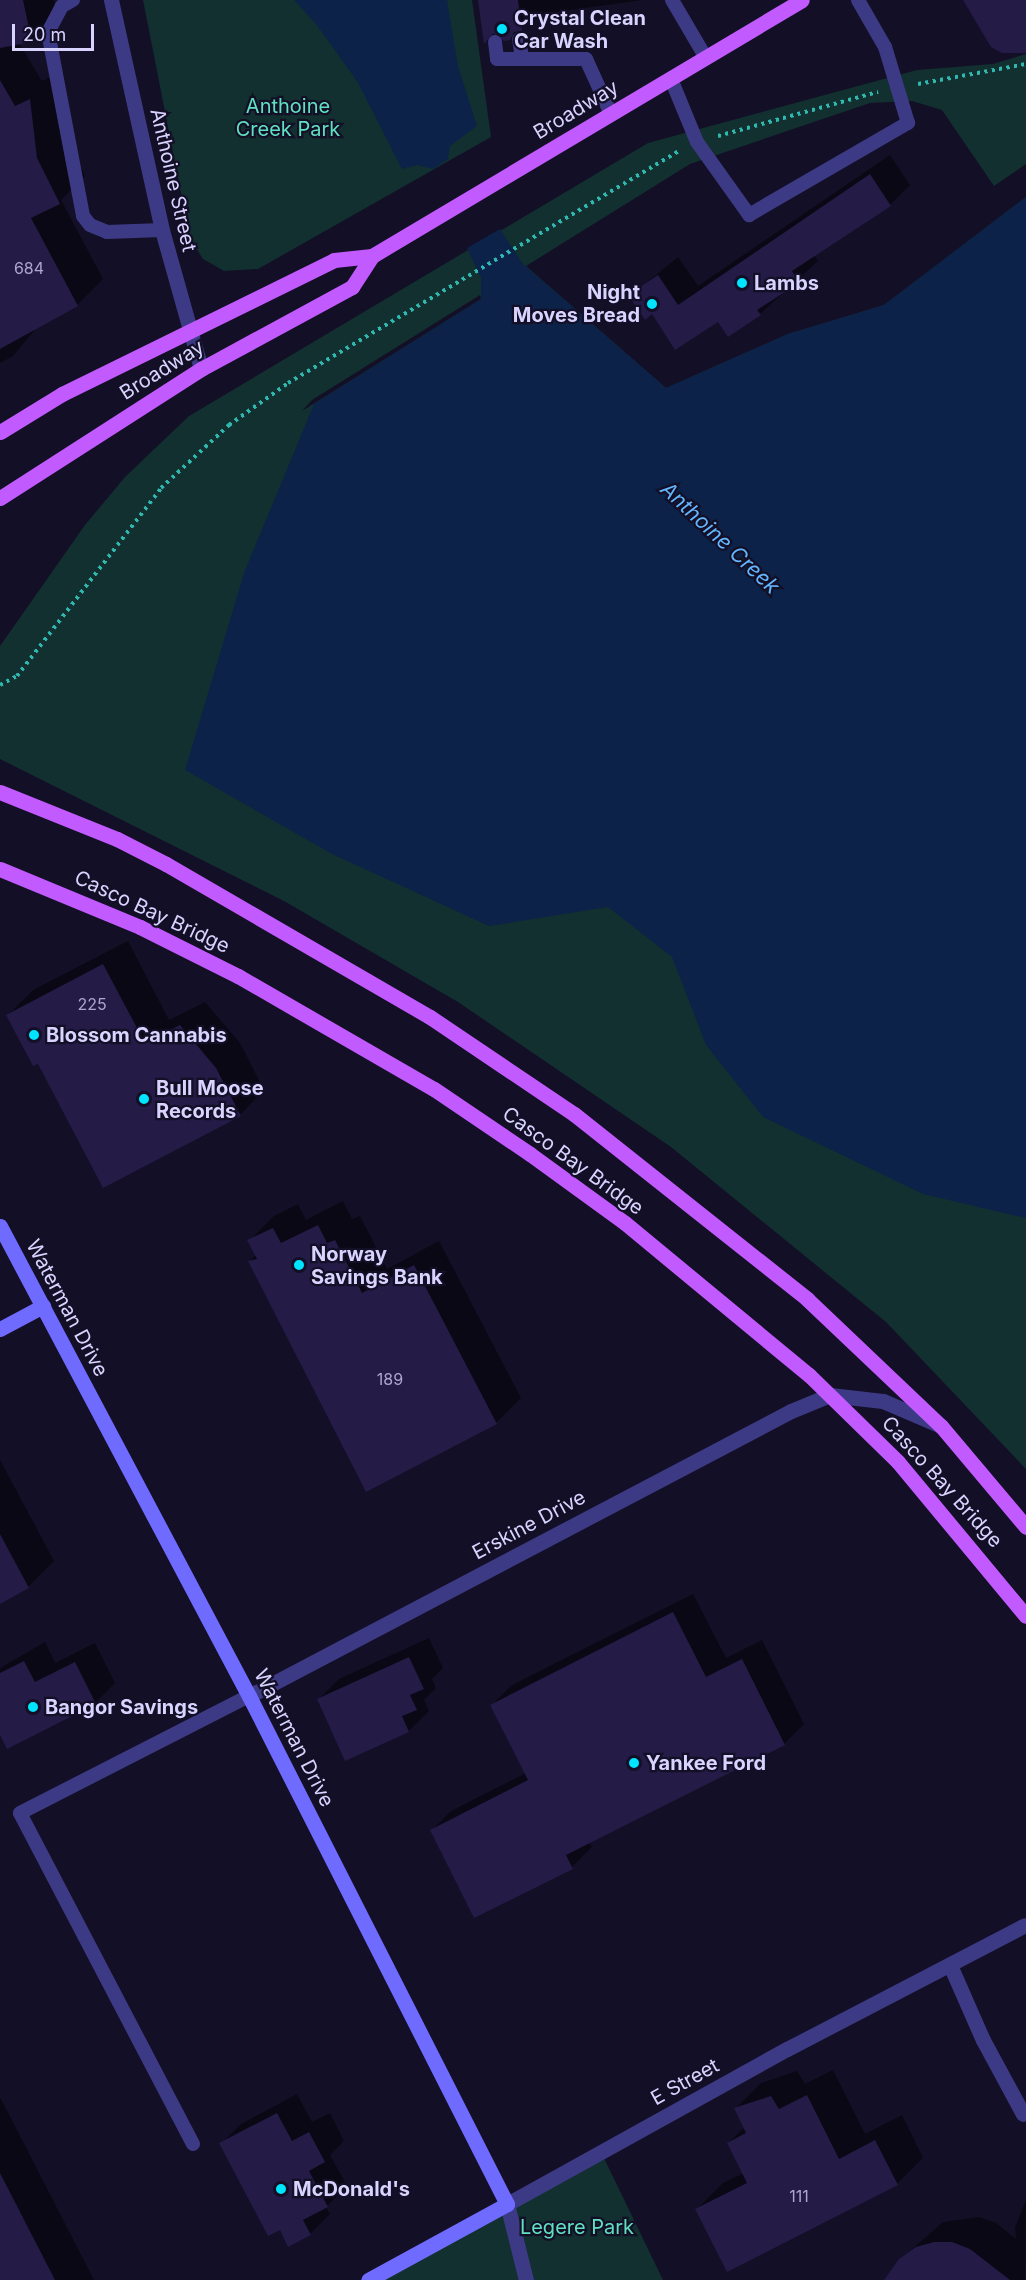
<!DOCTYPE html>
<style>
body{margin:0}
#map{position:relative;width:1026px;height:2280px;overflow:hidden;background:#130f26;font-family:Inter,sans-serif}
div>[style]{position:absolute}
.green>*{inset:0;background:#12302f}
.water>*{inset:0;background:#0c2248}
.shadow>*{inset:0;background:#0007}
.building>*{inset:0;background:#241b47}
.path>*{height:4px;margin-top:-2px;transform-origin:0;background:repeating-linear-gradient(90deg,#2fb8b0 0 3px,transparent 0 7.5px)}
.lane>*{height:14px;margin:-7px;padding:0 7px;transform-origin:7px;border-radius:7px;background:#3d3a85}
.street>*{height:15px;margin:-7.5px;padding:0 7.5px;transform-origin:7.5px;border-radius:7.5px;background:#3d3a85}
.secondary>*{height:15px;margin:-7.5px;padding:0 7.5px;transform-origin:7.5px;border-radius:7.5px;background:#6f6bff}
.primary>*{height:15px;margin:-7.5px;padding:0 7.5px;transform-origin:7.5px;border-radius:7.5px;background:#c25bff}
.dots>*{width:16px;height:16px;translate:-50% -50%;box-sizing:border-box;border:3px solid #130f26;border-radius:50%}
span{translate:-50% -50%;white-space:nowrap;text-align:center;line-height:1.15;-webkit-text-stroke:4.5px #130f26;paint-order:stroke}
.number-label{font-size:16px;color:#aca6d1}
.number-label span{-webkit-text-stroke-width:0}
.poi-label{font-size:20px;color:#d9d4ff;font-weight:700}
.left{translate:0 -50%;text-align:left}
.right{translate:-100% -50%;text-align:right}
.park-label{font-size:20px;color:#5fe0c0}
.street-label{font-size:20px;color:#d9d4ff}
.water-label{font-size:21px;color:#62b6ff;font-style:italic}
.scale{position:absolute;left:12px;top:24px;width:82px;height:27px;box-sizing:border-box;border:3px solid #d9d4ff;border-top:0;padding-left:8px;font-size:18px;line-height:21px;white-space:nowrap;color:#d9d4ff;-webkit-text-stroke:4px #130f26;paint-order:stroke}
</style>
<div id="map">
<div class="green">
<div style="clip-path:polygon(143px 0,472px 0,491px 137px,258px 269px,224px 271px,203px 259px,190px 239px)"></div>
<div style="clip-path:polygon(evenodd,1026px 54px,1026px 164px,994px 186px,942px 110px,912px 101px,870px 103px,690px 164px,526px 266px,666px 388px,788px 334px,884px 305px,1026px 197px,1026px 1469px,886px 1322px,671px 1147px,458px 1002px,284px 901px,0 759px,0 646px,85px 525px,125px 477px,189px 416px,648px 143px,917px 70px,993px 64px,1026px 54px,480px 295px,481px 299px,302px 411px,312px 400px,480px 295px)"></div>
<div style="clip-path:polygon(602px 2154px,663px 2280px,369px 2280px)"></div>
</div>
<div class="water">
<div style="clip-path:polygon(294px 0,447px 0,458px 66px,477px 126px,450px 146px,448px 159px,433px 169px,417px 165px,402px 169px,357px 81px,316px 24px)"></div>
<div style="clip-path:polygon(1026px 197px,1026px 1218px,923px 1194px,763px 1117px,706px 1045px,672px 957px,608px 907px,489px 926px,332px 854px,185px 770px,244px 573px,314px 404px,481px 299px,481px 278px,467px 248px,500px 229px,523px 264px,666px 388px,788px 334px,884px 305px)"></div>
</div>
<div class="shadow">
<div style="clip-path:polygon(0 0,54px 0,57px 14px,31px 40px,19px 43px,42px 81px,56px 74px,63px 131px,85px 176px,61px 200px,103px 279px,77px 305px,38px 326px,13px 356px,0 363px)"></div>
<div style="clip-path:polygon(480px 0,643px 0,535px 15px,509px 39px)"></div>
<div style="clip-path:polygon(890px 155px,910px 185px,890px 205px,814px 255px,818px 261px,760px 314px,718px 320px,652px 312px,630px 296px,678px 257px,698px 286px)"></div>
<div style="clip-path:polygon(128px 941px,169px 1020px,205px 1002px,240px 1043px,264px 1090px,240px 1115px,38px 1061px,8px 1015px,33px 990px)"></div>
<div style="clip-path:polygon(343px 1201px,352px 1219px,360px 1216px,387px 1269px,439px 1241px,521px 1398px,496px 1423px,250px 1261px,256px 1255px,249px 1241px,274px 1216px,298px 1204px,306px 1220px)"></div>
<div style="clip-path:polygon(0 1460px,54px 1561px,28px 1587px,0 1602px)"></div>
<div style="clip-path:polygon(693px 1594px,726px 1658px,762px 1640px,804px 1724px,784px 1744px,589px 1842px,592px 1847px,572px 1867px,432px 1830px,451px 1811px,526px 1773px,492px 1705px,512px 1685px)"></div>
<div style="clip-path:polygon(429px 1638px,443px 1668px,432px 1679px,436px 1688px,424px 1700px,429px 1711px,409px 1731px,346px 1759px,319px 1699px,339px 1679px)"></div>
<div style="clip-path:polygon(45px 1642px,55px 1663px,95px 1643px,115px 1683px,95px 1703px,0 1732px,0 1668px)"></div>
<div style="clip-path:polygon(833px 2070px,865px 2134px,902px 2115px,923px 2158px,897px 2184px,697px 2209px,723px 2183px,744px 2173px,728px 2143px,745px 2127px,735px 2109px,761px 2083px,797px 2071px,805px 2084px)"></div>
<div style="clip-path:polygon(297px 2094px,312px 2122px,330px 2113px,344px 2141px,330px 2155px,347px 2186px,326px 2207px,330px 2214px,310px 2234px,280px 2228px,221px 2144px,241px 2124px)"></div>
<div style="clip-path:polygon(0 2097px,94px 2280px,0 2280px)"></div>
<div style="clip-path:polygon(1026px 2200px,1025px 2280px,888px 2280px,900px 2260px,943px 2222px,979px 2217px,996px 2223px,1016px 2239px,1015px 2227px)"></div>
</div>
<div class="building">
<div style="clip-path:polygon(0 0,23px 0,32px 42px,0 48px)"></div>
<div style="clip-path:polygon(478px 0,518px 0,522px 31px,514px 32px,510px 40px,504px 41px,493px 33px,484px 44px)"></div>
<div style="clip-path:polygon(963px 0,1026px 0,1026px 53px,1002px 53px,991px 47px)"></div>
<div style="clip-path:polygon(0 80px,15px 106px,30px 99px,37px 158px,60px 204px,31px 218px,78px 306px,0 349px)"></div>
<div style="clip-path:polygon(870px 174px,891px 206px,792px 271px,799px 283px,757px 310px,761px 315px,728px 337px,718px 322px,675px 350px,652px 314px,645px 320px,628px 295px,658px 275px,678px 305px)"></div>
<div style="clip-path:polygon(103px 964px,145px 1043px,180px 1025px,216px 1068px,241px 1116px,103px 1188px,38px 1064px,33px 1066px,6px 1015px)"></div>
<div style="clip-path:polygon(318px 1225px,327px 1243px,335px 1240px,362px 1293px,414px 1265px,497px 1424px,366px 1492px,248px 1261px,257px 1259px,247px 1240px,273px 1228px,281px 1243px)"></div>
<div style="clip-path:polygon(0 1534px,29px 1588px,0 1604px)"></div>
<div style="clip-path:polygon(673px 1612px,706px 1677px,742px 1659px,785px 1745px,566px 1855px,573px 1869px,474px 1918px,430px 1830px,528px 1780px,490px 1705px)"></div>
<div style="clip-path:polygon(409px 1657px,424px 1689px,410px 1695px,417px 1710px,402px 1716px,409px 1732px,345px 1761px,317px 1699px)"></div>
<div style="clip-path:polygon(24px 1661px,35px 1682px,75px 1662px,96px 1704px,7px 1749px,0 1735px,0 1673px)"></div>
<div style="clip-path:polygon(807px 2095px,839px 2159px,875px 2140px,898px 2185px,727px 2272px,695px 2209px,747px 2183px,727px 2143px,746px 2133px,734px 2108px,771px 2096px,779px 2109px)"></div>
<div style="clip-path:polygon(277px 2113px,292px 2141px,309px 2132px,325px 2162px,309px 2171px,328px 2207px,303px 2220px,311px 2235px,288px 2247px,280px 2230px,268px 2236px,219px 2143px)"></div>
<div style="clip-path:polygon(0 2173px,55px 2280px,0 2280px)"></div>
<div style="clip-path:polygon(934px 2242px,952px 2242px,970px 2249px,1010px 2280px,884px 2280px,899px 2259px,916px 2247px)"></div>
</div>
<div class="path">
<div style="left:918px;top:84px;width:110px;rotate:-10.5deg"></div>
<div style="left:718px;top:136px;width:166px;rotate:-15.4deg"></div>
<div style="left:0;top:685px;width:19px;rotate:-28deg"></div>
<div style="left:17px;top:676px;width:237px;rotate:-52.5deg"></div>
<div style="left:161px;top:488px;width:93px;rotate:-42.8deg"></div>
<div style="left:229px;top:425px;width:72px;rotate:-35.4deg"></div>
<div style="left:288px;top:383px;width:456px;rotate:-30.7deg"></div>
</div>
<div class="lane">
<div style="left:73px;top:0;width:13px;rotate:151deg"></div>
<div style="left:62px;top:6px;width:30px;rotate:118deg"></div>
<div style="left:48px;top:32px;width:187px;rotate:79.2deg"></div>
<div style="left:83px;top:216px;width:11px;rotate:52deg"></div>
<div style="left:90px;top:225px;width:18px;rotate:22deg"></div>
<div style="left:107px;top:232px;width:55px;rotate:-2.1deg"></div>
<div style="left:672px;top:0;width:67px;rotate:59.6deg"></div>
<div style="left:519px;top:39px;width:19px;rotate:81deg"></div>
<div style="left:495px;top:42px;width:17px;rotate:83deg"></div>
<div style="left:497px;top:59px;width:89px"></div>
<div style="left:586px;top:59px;width:60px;rotate:65.6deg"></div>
<div style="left:671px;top:79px;width:68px;rotate:67.6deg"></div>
<div style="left:697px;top:142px;width:90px;rotate:54.5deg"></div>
<div style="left:749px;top:215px;width:184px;rotate:-30.1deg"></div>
<div style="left:908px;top:123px;width:79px;rotate:-106.8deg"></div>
<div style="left:885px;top:47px;width:54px;rotate:-119.9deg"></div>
<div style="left:193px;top:2144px;width:373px;rotate:-117.6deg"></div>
<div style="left:20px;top:1813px;width:257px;rotate:-27.1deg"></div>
</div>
<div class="street">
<div style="left:111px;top:0;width:236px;rotate:77.5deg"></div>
<div style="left:162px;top:230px;width:144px;rotate:74.3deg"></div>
<div style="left:249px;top:1696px;width:612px;rotate:-27.74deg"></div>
<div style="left:791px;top:1411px;width:42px;rotate:-22.3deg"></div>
<div style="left:830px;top:1395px;width:53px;rotate:6.5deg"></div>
<div style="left:883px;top:1401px;width:61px;rotate:23.2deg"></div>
<div style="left:950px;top:1965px;width:82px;rotate:66.3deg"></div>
<div style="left:983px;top:2040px;width:84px;rotate:61.6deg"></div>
<div style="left:526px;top:2280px;width:78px;rotate:-104deg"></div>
<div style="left:507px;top:2204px;width:320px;rotate:-29deg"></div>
<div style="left:787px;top:2049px;width:268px;rotate:-27.5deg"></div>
</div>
<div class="secondary">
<div style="left:0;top:1226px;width:532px;rotate:62.09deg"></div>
<div style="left:249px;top:1696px;width:570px;rotate:63.08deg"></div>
<div style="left:507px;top:2204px;width:158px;rotate:151.3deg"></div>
<div style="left:0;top:1329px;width:49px;rotate:-28.1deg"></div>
</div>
<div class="primary">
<div style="left:0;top:432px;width:73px;rotate:-31.5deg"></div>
<div style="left:62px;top:394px;width:303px;rotate:-26.2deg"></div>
<div style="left:334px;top:260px;width:38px;rotate:-6deg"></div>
<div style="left:372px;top:256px;width:500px;rotate:-30.77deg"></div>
<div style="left:0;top:498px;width:239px;rotate:-32.7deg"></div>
<div style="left:201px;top:369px;width:172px;rotate:-28.5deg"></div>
<div style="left:352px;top:287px;width:37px;rotate:-57deg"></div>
<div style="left:0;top:792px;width:126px;rotate:21.9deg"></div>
<div style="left:117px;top:839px;width:55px;rotate:27deg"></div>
<div style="left:166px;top:864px;width:305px;rotate:30.1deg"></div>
<div style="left:430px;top:1017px;width:174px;rotate:34deg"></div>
<div style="left:574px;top:1114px;width:298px;rotate:38.4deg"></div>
<div style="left:807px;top:1299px;width:185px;rotate:43.5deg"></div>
<div style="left:941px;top:1426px;width:132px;rotate:49.9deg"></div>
<div style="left:0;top:869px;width:152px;rotate:22.5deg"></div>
<div style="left:140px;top:927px;width:110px;rotate:26.6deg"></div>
<div style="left:238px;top:976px;width:226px;rotate:30deg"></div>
<div style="left:434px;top:1089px;width:116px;rotate:34.1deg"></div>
<div style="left:530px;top:1154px;width:117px;rotate:36deg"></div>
<div style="left:625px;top:1223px;width:239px;rotate:39.6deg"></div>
<div style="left:809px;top:1375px;width:124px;rotate:44.3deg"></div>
<div style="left:898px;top:1462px;width:200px;rotate:50.3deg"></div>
</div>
<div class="dots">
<div style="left:502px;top:29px;background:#00e5ff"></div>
<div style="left:742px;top:283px;background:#00e5ff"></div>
<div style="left:652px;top:304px;background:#00e5ff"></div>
<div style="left:34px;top:1035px;background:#00e5ff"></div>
<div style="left:144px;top:1099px;background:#00e5ff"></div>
<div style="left:299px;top:1265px;background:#00e5ff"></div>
<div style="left:33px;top:1707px;background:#00e5ff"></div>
<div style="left:634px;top:1763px;background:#00e5ff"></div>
<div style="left:281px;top:2189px;background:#00e5ff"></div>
</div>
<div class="number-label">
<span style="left:29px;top:268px">684</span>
<span style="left:92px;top:1004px">225</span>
<span style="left:390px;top:1379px">189</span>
<span style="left:799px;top:2196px">111</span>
</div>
<div class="poi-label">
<span class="left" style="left:514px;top:30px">Crystal Clean<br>Car Wash</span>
<span class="left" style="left:754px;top:283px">Lambs</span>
<span class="right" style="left:640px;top:304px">Night<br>Moves Bread</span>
<span class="left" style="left:46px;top:1035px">Blossom Cannabis</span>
<span class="left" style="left:156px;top:1100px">Bull Moose<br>Records</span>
<span class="left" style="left:311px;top:1266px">Norway<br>Savings Bank</span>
<span class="left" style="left:45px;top:1707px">Bangor Savings</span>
<span class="left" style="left:646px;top:1763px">Yankee Ford</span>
<span class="left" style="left:293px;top:2189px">McDonald's</span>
</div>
<div class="park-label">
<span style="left:288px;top:118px">Anthoine<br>Creek Park</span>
<span style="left:577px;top:2227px">Legere Park</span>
</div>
<div class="street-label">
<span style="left:576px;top:110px;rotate:-31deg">Broadway</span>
<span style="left:173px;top:180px;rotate:77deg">Anthoine Street</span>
<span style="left:162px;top:370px;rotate:-32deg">Broadway</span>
<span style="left:152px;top:912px;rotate:25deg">Casco Bay Bridge</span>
<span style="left:573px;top:1161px;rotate:36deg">Casco Bay Bridge</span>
<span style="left:67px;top:1308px;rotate:62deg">Waterman Drive</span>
<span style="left:942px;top:1482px;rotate:48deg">Casco Bay Bridge</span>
<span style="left:529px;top:1525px;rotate:-28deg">Erskine Drive</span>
<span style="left:294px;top:1738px;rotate:63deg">Waterman Drive</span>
<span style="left:685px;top:2082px;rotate:-29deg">E Street</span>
</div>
<div class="water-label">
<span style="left:720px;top:538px;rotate:43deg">Anthoine Creek</span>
</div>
<div class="scale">20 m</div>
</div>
